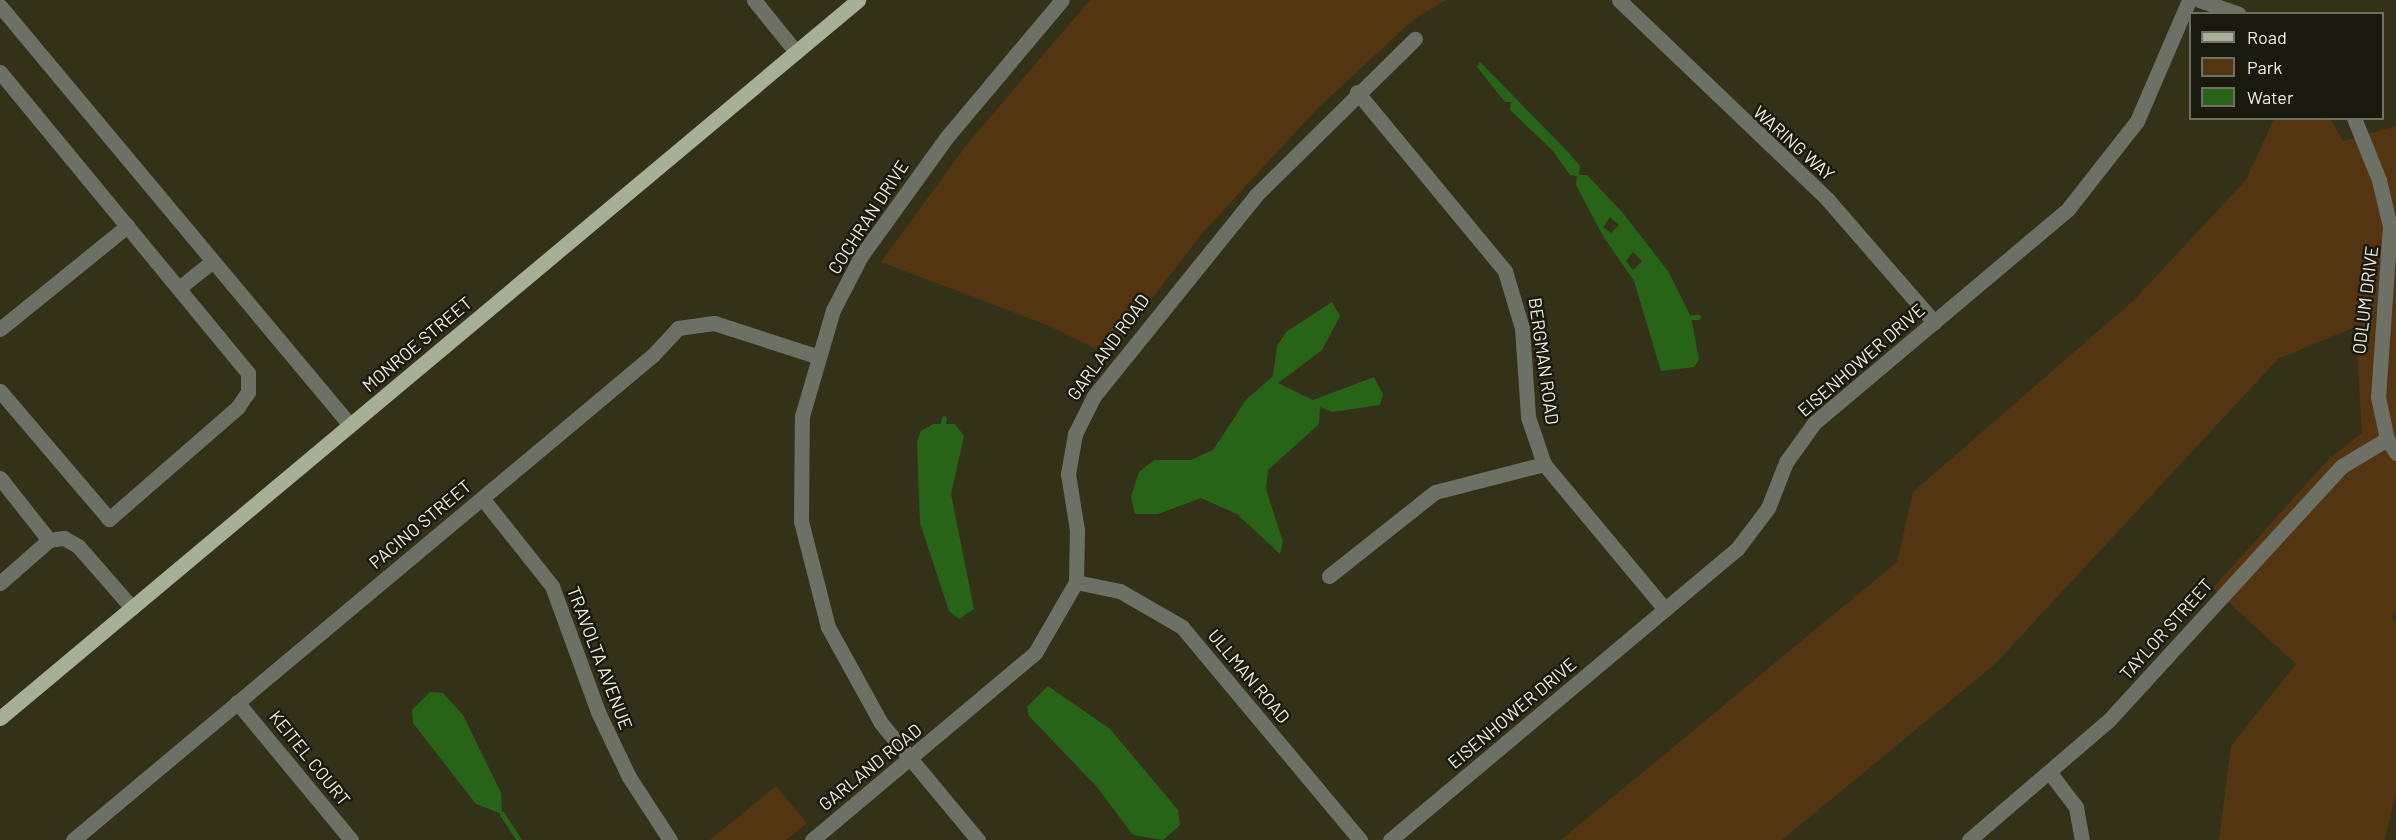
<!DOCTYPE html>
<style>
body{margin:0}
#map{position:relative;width:2396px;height:840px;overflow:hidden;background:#343119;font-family:Barlow,sans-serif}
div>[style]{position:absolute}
.green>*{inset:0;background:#543512}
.water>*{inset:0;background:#286418}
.stream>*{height:5px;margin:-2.5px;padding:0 2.5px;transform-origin:2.5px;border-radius:2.5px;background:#286418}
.minor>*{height:15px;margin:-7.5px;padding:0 7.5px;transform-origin:7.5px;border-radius:7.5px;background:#6c7065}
.major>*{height:15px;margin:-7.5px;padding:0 7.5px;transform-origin:7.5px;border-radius:7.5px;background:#a8af98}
span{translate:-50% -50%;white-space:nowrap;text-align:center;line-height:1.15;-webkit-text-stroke:5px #1a190e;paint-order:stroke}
.street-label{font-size:18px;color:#f2f1e2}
.legend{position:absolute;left:2189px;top:12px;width:195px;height:108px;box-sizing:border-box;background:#1a190e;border:2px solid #706f63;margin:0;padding:8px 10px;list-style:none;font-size:18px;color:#f2f1e2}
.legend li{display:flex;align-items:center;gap:12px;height:30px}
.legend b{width:30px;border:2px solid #706f63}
</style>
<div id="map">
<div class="green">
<div style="clip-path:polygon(1090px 0,1446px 0,1414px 19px,1317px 109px,1204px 231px,1108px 355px,1047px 325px,881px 262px,968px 143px)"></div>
<div style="clip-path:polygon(2274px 119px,2330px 119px,2343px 141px,2396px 126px,2396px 613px,2391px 617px,2396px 623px,2396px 792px,2385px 840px,2219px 840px,2231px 746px,2296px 664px,2213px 588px,2329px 459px,2362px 433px,2357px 350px,2362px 324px,2278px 359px,1994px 665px,1782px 840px,1561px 840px,1897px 562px,1913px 492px,2134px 300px,2246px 180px)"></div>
<div style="clip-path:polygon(776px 786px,807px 823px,786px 840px,710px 840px)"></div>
</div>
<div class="water">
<div style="clip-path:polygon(evenodd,1480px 62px,1568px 152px,1580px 166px,1579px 175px,1587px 175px,1622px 212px,1668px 271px,1691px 317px,1699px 360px,1694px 367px,1661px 371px,1634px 281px,1603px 236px,1576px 185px,1577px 176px,1570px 175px,1552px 150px,1510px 110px,1511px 102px,1505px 102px,1477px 67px,1480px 62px,1610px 217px,1619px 225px,1611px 233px,1603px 227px,1610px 217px,1480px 62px,1633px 252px,1642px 261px,1633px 270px,1626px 261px,1633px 252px)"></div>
<div style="clip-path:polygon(1332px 302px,1340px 316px,1322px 350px,1278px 383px,1313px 400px,1374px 377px,1383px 394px,1380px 405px,1332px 412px,1320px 407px,1319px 424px,1268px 470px,1266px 489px,1283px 542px,1280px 554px,1237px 514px,1201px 498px,1158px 514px,1135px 514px,1131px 497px,1139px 472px,1154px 460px,1191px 460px,1213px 450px,1246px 400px,1273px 376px,1277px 346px,1286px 332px)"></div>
<div style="clip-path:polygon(933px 424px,955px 424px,964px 436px,951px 494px,974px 609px,959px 619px,949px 611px,920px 523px,917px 441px,921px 431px)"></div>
<div style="clip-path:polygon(1048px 686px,1110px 729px,1178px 810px,1180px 825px,1163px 840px,1133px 835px,1097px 787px,1029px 716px,1027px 707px)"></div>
<div style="clip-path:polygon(430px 692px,443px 693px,463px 715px,501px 793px,502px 814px,476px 804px,413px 723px,412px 710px)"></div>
</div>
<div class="stream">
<div style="left:1691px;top:317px;width:7px"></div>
<div style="left:942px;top:426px;width:8px;rotate:-76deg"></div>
<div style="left:502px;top:814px;width:31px;rotate:57deg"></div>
</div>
<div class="minor">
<div style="left:754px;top:0;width:67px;rotate:51.1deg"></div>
<div style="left:1619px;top:0;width:289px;rotate:43.7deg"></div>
<div style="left:1828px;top:200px;width:162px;rotate:49deg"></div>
<div style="left:2199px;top:0;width:42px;rotate:19.3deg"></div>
<div style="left:0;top:6px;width:546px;rotate:50.13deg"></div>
<div style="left:0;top:72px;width:390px;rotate:50.5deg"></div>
<div style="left:248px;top:373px;width:19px;rotate:90deg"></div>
<div style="left:248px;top:392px;width:18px;rotate:124deg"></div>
<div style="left:238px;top:407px;width:171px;rotate:139deg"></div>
<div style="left:109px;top:519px;width:168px;rotate:-130.4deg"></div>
<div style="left:1357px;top:92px;width:232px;rotate:50.4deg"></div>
<div style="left:1505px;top:271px;width:59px;rotate:73.4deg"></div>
<div style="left:1522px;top:328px;width:89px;rotate:86.1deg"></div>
<div style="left:1528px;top:417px;width:50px;rotate:71.2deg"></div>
<div style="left:1544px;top:464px;width:189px;rotate:50.2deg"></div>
<div style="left:2354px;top:118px;width:67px;rotate:68deg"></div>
<div style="left:2379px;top:180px;width:47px;rotate:76.6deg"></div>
<div style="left:2390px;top:226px;width:171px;rotate:94deg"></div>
<div style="left:2378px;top:397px;width:43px;rotate:77.9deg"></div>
<div style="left:2387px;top:439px;width:17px;rotate:57deg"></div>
<div style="left:179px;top:288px;width:43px;rotate:-38.5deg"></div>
<div style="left:0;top:329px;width:164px;rotate:-39deg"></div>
<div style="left:0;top:478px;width:79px;rotate:51.7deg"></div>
<div style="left:49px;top:540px;width:65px;rotate:138.7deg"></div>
<div style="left:482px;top:498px;width:112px;rotate:51.5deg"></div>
<div style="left:552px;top:586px;width:134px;rotate:69.9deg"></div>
<div style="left:598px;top:712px;width:72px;rotate:64.5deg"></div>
<div style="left:629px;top:777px;width:75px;rotate:56.9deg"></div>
<div style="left:49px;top:540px;width:15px;rotate:-8deg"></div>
<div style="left:64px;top:538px;width:16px;rotate:30deg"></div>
<div style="left:78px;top:546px;width:82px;rotate:48.9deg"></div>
<div style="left:1329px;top:576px;width:135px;rotate:-38.4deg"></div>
<div style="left:1435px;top:492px;width:113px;rotate:-14.4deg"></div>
<div style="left:1076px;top:582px;width:45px;rotate:11.6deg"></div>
<div style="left:1120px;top:591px;width:72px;rotate:30.1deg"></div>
<div style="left:1182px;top:627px;width:278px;rotate:50.1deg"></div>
<div style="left:237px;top:702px;width:179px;rotate:50.4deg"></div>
<div style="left:2050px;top:773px;width:43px;rotate:52.6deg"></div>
<div style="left:2076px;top:807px;width:34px;rotate:80deg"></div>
<div style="left:73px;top:840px;width:756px;rotate:-39.9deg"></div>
<div style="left:653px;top:355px;width:37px;rotate:-47deg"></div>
<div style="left:678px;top:328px;width:36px;rotate:-8deg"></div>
<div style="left:714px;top:323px;width:107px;rotate:17.9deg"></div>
<div style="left:812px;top:840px;width:291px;rotate:-40deg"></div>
<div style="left:1035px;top:653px;width:82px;rotate:-60deg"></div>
<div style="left:1076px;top:582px;width:52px;rotate:-88.9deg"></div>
<div style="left:1077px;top:530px;width:57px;rotate:-99.1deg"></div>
<div style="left:1068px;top:474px;width:41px;rotate:-80.1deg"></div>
<div style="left:1075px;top:434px;width:42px;rotate:-63.4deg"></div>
<div style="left:1094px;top:396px;width:258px;rotate:-51.1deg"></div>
<div style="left:1256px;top:195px;width:223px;rotate:-44.5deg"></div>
<div style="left:978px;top:840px;width:152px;rotate:-129.7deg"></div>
<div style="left:881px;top:723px;width:110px;rotate:-118.9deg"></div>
<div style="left:828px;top:627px;width:109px;rotate:-104.3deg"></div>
<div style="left:801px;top:521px;width:105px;rotate:-89.5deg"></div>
<div style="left:802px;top:416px;width:110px;rotate:-73.7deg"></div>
<div style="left:833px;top:310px;width:61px;rotate:-62.6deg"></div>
<div style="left:861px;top:256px;width:145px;rotate:-54.2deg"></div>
<div style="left:946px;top:138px;width:180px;rotate:-50deg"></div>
<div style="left:1390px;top:840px;width:453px;rotate:-40deg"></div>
<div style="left:1737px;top:549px;width:51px;rotate:-52.9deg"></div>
<div style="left:1768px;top:508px;width:49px;rotate:-68.6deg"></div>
<div style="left:1786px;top:462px;width:48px;rotate:-54.3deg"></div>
<div style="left:1814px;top:423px;width:332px;rotate:-40.1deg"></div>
<div style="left:2068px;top:209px;width:112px;rotate:-51.9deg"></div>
<div style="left:2137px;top:121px;width:132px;rotate:-66.7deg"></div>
<div style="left:1969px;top:840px;width:184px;rotate:-40.6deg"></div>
<div style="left:2109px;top:720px;width:345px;rotate:-47.5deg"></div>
<div style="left:2342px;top:466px;width:52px;rotate:-31deg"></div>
</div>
<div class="major">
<div style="left:0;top:718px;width:1119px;rotate:-39.92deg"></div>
</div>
<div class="street-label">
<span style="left:1794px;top:143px;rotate:42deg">WARING WAY</span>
<span style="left:868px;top:217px;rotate:-57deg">COCHRAN DRIVE</span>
<span style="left:2365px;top:300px;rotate:-83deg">ODLUM DRIVE</span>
<span style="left:417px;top:344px;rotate:-40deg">MONROE STREET</span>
<span style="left:1108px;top:347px;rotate:-54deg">GARLAND ROAD</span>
<span style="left:1861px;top:360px;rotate:-41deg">EISENHOWER DRIVE</span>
<span style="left:1544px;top:361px;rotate:82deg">BERGMAN ROAD</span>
<span style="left:420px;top:524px;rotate:-40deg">PACINO STREET</span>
<span style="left:2166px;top:629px;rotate:-48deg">TAYLOR STREET</span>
<span style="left:600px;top:658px;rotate:69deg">TRAVOLTA AVENUE</span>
<span style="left:1249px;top:676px;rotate:50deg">ULLMAN ROAD</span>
<span style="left:1512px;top:713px;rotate:-40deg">EISENHOWER DRIVE</span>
<span style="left:310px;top:758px;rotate:51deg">KEITEL COURT</span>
<span style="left:870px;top:767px;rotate:-39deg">GARLAND ROAD</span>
</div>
<ul class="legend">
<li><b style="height:8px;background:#a8af98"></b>Road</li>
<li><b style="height:16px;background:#543512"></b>Park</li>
<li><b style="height:16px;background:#286418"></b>Water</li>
</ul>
</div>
